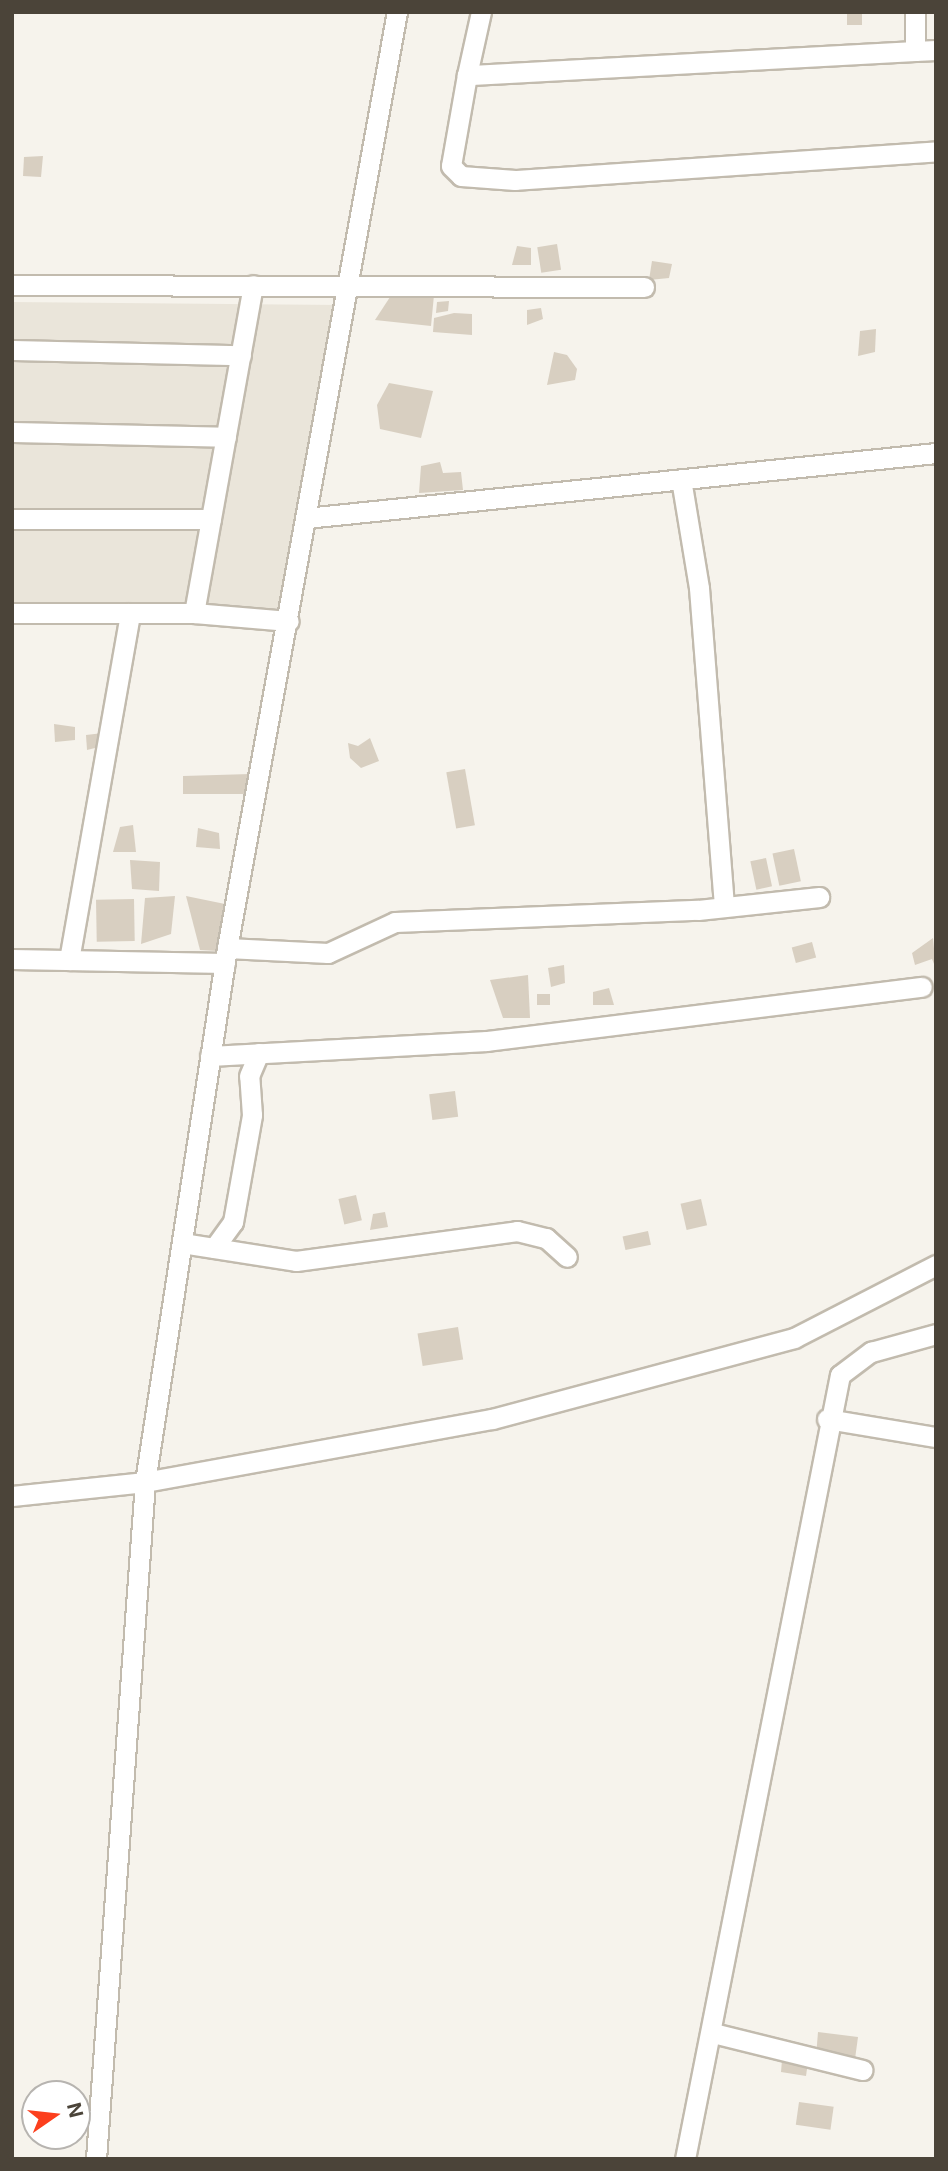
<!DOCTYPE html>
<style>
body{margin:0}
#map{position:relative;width:948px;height:2171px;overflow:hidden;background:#f6f3ec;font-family:Inter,sans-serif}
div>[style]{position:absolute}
.residential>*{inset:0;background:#eae5da}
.building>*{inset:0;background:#d8cfc1;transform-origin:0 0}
.roads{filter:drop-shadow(2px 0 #c2bbae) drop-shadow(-2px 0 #c2bbae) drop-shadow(0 2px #c2bbae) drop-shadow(0 -2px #c2bbae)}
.minor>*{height:19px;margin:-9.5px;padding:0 9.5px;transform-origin:9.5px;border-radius:9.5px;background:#fff}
span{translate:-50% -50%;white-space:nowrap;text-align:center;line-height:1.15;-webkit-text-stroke:6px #fff;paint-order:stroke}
.frame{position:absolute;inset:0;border:14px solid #4b4439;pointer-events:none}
.north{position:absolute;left:21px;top:2080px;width:70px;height:70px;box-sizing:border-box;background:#fff;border:2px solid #b7b4b0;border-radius:50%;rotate:76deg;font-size:19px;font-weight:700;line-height:28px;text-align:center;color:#4b4439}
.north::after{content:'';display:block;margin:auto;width:24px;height:32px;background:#fc3f1d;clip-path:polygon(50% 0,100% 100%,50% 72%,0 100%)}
</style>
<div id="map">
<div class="residential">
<div style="clip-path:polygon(12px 302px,341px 305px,287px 608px,12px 615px)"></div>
</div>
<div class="building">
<div style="left:847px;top:12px;width:15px;height:13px"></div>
<div style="clip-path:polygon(43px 156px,41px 177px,23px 176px,24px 157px)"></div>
<div style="left:557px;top:244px;width:26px;height:20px;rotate:81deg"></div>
<div style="clip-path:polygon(517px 246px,531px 248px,531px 265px,512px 265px)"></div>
<div style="clip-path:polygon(652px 261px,672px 264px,669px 278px,649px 280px)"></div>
<div style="clip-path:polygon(392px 294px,434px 295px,431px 326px,375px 320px)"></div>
<div style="clip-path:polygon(449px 301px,448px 311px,436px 313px,437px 302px)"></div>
<div style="clip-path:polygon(541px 308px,543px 319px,527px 325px,527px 310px)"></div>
<div style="clip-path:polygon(454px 313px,472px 314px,472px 335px,433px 332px,434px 318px)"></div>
<div style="clip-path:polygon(876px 329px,875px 352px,858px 356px,860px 331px)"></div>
<div style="clip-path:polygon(554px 352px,567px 355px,577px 369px,575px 380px,547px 385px)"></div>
<div style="clip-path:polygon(389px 383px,433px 391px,421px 438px,380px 429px,377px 405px)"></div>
<div style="clip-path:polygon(440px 462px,443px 473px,461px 472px,463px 490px,419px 493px,421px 466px)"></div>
<div style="clip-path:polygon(54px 724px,75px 727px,75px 740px,55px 742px)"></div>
<div style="clip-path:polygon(103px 733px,103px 746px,87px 750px,86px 735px)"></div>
<div style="clip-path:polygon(370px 738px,379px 761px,361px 768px,350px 758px,348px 743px,358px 746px)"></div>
<div style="left:465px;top:769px;width:57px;height:19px;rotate:80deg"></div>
<div style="clip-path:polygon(250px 774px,247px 794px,183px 794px,183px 776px)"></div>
<div style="clip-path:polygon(133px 825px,136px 852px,113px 852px,120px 827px)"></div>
<div style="clip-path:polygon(198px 828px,219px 833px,220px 849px,196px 847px)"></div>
<div style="left:794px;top:849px;width:33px;height:22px;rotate:78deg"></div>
<div style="left:766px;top:858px;width:29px;height:16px;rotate:78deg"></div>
<div style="clip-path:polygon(130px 860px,160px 862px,159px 891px,132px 889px)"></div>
<div style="clip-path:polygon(175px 896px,171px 934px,141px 944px,145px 898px)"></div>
<div style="clip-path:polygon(186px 896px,225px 904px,218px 951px,200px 950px)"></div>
<div style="left:134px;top:899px;width:42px;height:38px;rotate:89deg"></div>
<div style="clip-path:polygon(933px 938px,936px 969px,932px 959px,915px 965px,912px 953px)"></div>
<div style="left:812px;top:942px;width:16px;height:21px;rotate:75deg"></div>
<div style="clip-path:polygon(564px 965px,565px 983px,551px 987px,548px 968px)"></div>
<div style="clip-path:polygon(528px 975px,530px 1018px,503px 1018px,490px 980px)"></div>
<div style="clip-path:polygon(609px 988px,614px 1005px,593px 1005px,593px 992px)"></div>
<div style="left:537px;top:994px;width:13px;height:11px"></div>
<div style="left:455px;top:1091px;width:26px;height:26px;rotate:83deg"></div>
<div style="left:356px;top:1195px;width:26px;height:18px;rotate:77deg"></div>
<div style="left:701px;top:1199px;width:27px;height:21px;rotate:77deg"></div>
<div style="clip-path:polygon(385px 1212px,388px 1227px,370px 1230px,373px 1214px)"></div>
<div style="left:648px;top:1231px;width:14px;height:26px;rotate:78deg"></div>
<div style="left:458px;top:1327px;width:33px;height:41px;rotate:81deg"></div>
<div style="clip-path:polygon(818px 2032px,858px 2037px,855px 2059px,816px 2057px)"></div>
<div style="clip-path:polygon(782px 2060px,808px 2062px,806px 2076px,781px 2072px)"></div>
<div style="left:799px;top:2102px;width:35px;height:23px;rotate:8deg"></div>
</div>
<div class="roads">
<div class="minor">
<div style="left:915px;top:12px;width:39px;rotate:90deg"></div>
<div style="left:915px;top:51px;width:449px;rotate:176.9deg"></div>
<div style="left:467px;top:75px;width:92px;rotate:100deg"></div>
<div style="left:451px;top:166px;width:14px;rotate:45deg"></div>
<div style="left:461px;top:176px;width:54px;rotate:4.2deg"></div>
<div style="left:515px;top:180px;width:422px;rotate:-3.9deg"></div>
<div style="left:915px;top:51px;width:21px;rotate:-3deg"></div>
<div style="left:467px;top:75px;width:65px;rotate:-77.5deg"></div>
<div style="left:12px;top:285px;width:632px;rotate:0.18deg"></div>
<div style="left:12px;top:350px;width:229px;rotate:1.3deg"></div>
<div style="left:12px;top:432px;width:214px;rotate:1.3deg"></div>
<div style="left:681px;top:479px;width:110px;rotate:80.6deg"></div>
<div style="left:699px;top:588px;width:320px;rotate:85.5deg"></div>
<div style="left:306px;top:518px;width:633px;rotate:-5.89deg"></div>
<div style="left:12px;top:519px;width:199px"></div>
<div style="left:12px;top:613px;width:182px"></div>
<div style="left:194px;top:613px;width:95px;rotate:4.8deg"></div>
<div style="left:194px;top:613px;width:333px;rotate:-79.8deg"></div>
<div style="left:227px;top:948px;width:101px;rotate:2.8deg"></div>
<div style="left:328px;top:953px;width:74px;rotate:-24.8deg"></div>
<div style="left:395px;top:922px;width:303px;rotate:-2.3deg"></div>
<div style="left:698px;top:910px;width:122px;rotate:-6.1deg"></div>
<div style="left:12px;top:959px;width:213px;rotate:1.1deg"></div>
<div style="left:69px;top:960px;width:352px;rotate:-80deg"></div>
<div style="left:210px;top:1056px;width:277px;rotate:-3.1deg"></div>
<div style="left:487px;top:1041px;width:438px;rotate:-7.1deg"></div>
<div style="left:182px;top:1243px;width:115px;rotate:9deg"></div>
<div style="left:296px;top:1261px;width:223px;rotate:-7.7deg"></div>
<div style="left:517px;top:1231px;width:30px;rotate:14deg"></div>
<div style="left:546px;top:1238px;width:28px;rotate:42deg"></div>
<div style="left:214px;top:1248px;width:32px;rotate:-54deg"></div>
<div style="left:233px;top:1222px;width:109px;rotate:-79.9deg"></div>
<div style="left:252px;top:1115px;width:39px;rotate:-94deg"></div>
<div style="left:249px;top:1076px;width:25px;rotate:-67deg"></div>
<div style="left:827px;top:1419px;width:110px;rotate:9.4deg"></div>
<div style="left:12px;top:1496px;width:134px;rotate:-6deg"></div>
<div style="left:145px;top:1482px;width:353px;rotate:-10.3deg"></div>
<div style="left:492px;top:1419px;width:313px;rotate:-15deg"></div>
<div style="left:794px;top:1338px;width:160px;rotate:-27.2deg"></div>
<div style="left:713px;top:2033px;width:154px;rotate:13.9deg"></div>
<div style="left:96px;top:2159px;width:679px;rotate:-85.86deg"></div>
<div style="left:145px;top:1482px;width:540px;rotate:-81.27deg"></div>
<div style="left:227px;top:948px;width:951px;rotate:-79.71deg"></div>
<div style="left:685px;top:2159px;width:799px;rotate:-78.82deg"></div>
<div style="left:840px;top:1375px;width:39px;rotate:-37deg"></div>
<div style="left:871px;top:1352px;width:67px;rotate:-15.5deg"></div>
</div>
</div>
<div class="frame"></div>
<div class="north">N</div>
</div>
